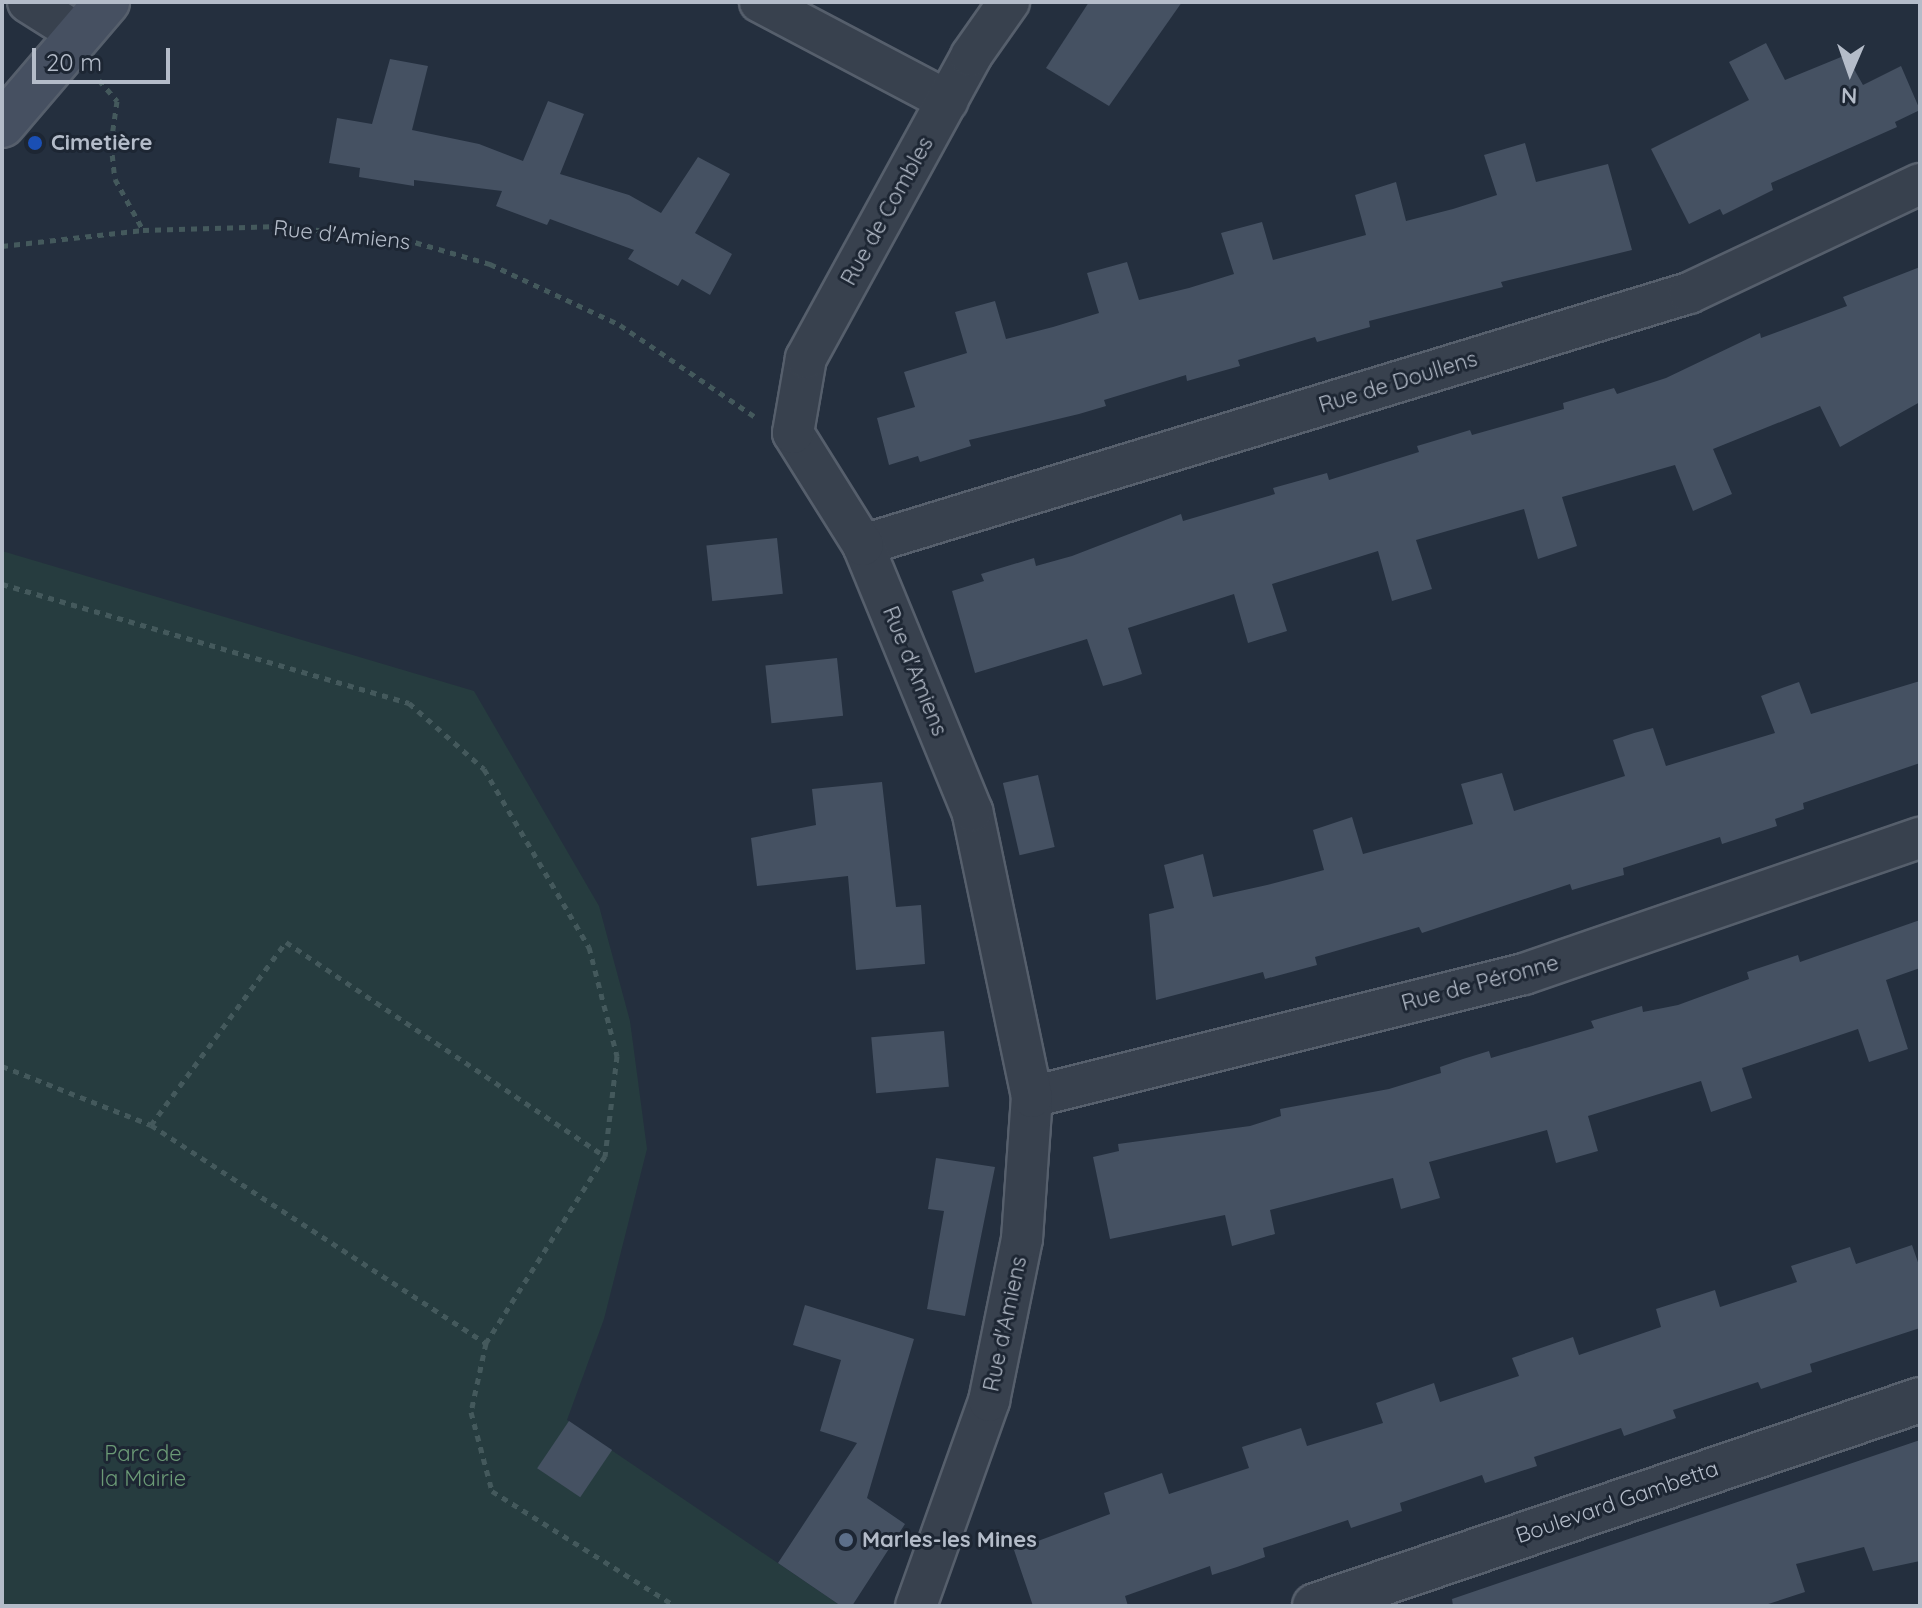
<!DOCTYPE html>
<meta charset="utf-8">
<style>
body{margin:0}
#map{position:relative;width:1922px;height:1608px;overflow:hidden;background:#242f3e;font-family:Quicksand,sans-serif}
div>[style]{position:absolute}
.green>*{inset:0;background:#263c3f}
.building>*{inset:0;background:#455162;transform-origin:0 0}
.path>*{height:5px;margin-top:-2.5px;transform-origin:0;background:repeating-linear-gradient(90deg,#44595c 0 6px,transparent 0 12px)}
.roads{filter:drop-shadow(2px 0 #565f6c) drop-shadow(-2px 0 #565f6c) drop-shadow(0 2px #565f6c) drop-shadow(0 -2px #565f6c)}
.minor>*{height:40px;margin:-20px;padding:0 20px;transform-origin:20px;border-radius:20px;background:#38414e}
.tertiary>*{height:44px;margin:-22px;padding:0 22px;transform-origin:22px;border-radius:22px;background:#38414e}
.secondary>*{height:44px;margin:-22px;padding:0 22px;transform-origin:22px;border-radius:22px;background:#465061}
.dots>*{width:22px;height:22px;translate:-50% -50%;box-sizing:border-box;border:4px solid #1d2633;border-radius:50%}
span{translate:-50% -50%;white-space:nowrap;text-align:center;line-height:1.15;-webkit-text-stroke:6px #1d2633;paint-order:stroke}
.poi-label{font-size:22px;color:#b4bcc9;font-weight:700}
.left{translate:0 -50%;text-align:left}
.street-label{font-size:22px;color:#b4bcc9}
.park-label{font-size:22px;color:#6b9a76}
.frame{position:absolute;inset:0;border:4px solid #b4bcc9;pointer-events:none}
.north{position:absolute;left:1810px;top:32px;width:80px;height:80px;-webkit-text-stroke:6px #1d2633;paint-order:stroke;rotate:182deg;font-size:22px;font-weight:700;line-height:32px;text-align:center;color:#b4bcc9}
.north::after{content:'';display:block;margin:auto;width:28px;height:36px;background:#b4bcc9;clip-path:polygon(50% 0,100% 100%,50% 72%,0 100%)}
.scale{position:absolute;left:32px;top:48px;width:138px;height:36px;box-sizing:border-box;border:4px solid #b4bcc9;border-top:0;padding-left:10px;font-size:24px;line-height:28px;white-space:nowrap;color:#b4bcc9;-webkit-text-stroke:6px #1d2633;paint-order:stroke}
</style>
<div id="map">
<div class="green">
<div style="clip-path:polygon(2px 551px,474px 691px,599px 906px,630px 1021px,647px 1149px,604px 1319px,567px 1420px,841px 1606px,2px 1606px)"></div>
</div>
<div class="building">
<div style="clip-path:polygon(1089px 2px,1182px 2px,1109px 106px,1046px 68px)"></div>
<div style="clip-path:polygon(1766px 43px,1785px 80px,1846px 55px,1863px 85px,1901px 66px,1920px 110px,1895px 122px,1897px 127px,1771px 183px,1773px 190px,1723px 215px,1720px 209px,1689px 224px,1651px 149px,1749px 100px,1729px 62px)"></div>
<div style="clip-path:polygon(390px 59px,428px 66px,412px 130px,479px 144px,523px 161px,548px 101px,584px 114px,560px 174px,629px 195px,661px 213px,698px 157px,730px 174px,695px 233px,732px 254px,710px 295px,682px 279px,678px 286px,628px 259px,634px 250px,550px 219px,547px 225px,496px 206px,502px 191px,414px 180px,414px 186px,359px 177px,360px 168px,329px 163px,337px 118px,372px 124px)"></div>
<div style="clip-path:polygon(1525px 143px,1536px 182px,1608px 164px,1632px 250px,1501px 282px,1503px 287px,1369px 321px,1370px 327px,1345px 334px,1317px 342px,1315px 337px,1238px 360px,1240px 366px,1187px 381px,1186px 375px,1104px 400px,1106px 406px,1079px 414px,969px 440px,971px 446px,920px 462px,918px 456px,889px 465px,877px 418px,915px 407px,904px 372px,967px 353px,955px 312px,995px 301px,1006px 339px,1053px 327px,1099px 313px,1087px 273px,1127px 262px,1139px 300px,1189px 288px,1234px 274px,1221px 233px,1262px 222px,1273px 260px,1366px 235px,1355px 195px,1396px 182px,1406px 221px,1453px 209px,1497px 195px,1484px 155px)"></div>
<div style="clip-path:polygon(1920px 267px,1920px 402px,1840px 447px,1820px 406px,1713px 449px,1732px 494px,1693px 511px,1675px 465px,1562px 497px,1577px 546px,1538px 559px,1524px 509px,1416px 540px,1432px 589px,1392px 601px,1378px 551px,1272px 584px,1287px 631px,1248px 643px,1234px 594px,1128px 628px,1142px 674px,1121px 681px,1103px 686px,1087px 639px,975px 673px,952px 591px,984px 581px,981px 574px,1034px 558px,1036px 566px,1072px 556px,1181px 514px,1183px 521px,1275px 494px,1273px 488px,1327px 473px,1329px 480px,1419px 452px,1417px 446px,1444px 438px,1470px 430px,1472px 435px,1564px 409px,1563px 403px,1614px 388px,1617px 394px,1666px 378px,1760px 333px,1761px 338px,1847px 306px,1843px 297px)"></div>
<div style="left:777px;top:538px;width:56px;height:71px;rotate:84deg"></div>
<div style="left:837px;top:658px;width:58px;height:72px;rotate:84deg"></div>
<div style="clip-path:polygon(1920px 681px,1920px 763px,1803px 803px,1804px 809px,1775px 819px,1777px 826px,1722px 844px,1720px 837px,1623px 868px,1624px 875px,1599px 882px,1572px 890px,1570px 884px,1422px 933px,1419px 927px,1315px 957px,1317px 965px,1265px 979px,1263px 972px,1156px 1000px,1149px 914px,1174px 908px,1164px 865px,1203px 854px,1213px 897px,1267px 885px,1324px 870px,1313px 830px,1352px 817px,1363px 854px,1473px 824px,1461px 784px,1502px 773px,1514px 811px,1625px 776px,1613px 740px,1634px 733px,1653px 728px,1666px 766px,1775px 733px,1761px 696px,1782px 688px,1799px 682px,1811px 714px)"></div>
<div style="left:1038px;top:775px;width:74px;height:36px;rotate:77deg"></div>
<div style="clip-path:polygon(882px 782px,896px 907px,921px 905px,925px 964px,856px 970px,848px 876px,757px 886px,751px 838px,816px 825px,812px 789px)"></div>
<div style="clip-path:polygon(1920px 920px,1920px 968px,1886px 980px,1908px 1049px,1869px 1062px,1858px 1029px,1742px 1068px,1752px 1098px,1711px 1112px,1701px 1081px,1588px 1116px,1598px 1151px,1556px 1163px,1547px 1130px,1429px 1162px,1440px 1198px,1401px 1209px,1393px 1178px,1270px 1210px,1275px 1234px,1232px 1246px,1225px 1215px,1110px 1239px,1093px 1157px,1119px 1151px,1118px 1144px,1250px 1126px,1281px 1116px,1280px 1109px,1389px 1089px,1441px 1073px,1440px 1067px,1463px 1059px,1489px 1051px,1491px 1058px,1594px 1028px,1591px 1021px,1642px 1006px,1643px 1012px,1678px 1005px,1749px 979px,1747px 972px,1798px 955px,1800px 962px)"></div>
<div style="left:944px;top:1031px;width:56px;height:73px;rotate:85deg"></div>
<div style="clip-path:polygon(936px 1158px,995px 1167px,965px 1316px,927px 1309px,944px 1211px,928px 1209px)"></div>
<div style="clip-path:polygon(1912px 1245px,1920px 1268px,1920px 1328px,1810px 1364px,1812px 1372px,1761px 1389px,1758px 1382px,1673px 1410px,1676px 1418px,1624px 1436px,1621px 1428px,1534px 1457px,1537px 1466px,1485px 1483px,1482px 1475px,1400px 1503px,1402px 1511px,1351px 1528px,1348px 1520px,1263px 1548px,1265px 1557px,1237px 1567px,1212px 1575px,1210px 1566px,1125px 1596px,1128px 1606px,1033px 1606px,1014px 1550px,1110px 1514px,1104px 1493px,1162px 1473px,1169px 1494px,1249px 1468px,1242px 1447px,1301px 1428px,1307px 1446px,1347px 1434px,1383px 1423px,1376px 1403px,1434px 1383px,1440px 1402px,1519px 1376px,1512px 1358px,1573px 1337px,1579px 1355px,1661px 1327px,1656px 1309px,1715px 1290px,1720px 1307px,1797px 1282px,1791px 1266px,1850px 1247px,1856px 1264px)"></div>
<div style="clip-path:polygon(805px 1305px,914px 1339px,867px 1498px,905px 1524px,852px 1606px,841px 1606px,778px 1563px,857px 1443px,820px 1431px,841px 1360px,793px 1345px)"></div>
<div style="left:569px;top:1421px;width:52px;height:57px;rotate:34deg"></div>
<div style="clip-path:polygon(1920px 1440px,1920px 1561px,1873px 1571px,1864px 1547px,1796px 1564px,1805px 1592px,1762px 1606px,1453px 1606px,1452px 1599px)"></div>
</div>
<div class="path">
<div style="left:99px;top:80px;width:28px;rotate:49deg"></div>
<div style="left:117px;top:101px;width:42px;rotate:98.1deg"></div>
<div style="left:111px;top:143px;width:36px;rotate:84deg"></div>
<div style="left:115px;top:179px;width:58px;rotate:61.2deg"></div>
<div style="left:2px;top:246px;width:142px;rotate:-6.5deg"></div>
<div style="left:143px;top:230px;width:137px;rotate:-1.7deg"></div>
<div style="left:280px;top:226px;width:125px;rotate:6deg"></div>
<div style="left:404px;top:239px;width:90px;rotate:16.2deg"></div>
<div style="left:490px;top:264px;width:144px;rotate:25.1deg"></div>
<div style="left:620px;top:325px;width:162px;rotate:34.2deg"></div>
<div style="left:2px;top:584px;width:424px;rotate:16.3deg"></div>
<div style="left:409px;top:703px;width:100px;rotate:41.3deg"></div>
<div style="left:484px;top:769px;width:207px;rotate:59.5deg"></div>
<div style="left:589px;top:947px;width:113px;rotate:75.6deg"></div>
<div style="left:617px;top:1056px;width:101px;rotate:96.8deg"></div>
<div style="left:2px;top:1066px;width:160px;rotate:21.6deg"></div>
<div style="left:151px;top:1125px;width:400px;rotate:33.1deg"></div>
<div style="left:486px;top:1343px;width:71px;rotate:102.3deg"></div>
<div style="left:471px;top:1412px;width:82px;rotate:75.1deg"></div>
<div style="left:492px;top:1491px;width:216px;rotate:32.1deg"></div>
<div style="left:151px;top:1125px;width:227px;rotate:-53.6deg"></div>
<div style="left:286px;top:942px;width:384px;rotate:33.9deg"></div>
<div style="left:605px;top:1156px;width:222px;rotate:122.5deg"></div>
</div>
<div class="roads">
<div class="minor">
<div style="left:28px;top:2px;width:62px;rotate:32.4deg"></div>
<div style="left:760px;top:2px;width:212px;rotate:27.8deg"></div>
<div style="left:863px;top:545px;width:864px;rotate:-16.97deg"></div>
<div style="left:1689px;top:293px;width:255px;rotate:-25.3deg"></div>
<div style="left:1032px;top:1097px;width:507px;rotate:-14.04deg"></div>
<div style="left:1524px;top:974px;width:419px;rotate:-19deg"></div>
<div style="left:916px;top:1606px;width:218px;rotate:-70.4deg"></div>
<div style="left:989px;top:1401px;width:165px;rotate:-78.5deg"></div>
<div style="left:1022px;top:1239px;width:142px;rotate:-86deg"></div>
<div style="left:1032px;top:1097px;width:292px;rotate:-101.8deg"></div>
<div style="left:972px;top:811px;width:287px;rotate:-112.3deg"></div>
<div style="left:863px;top:545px;width:132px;rotate:-122deg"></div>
<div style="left:793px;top:433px;width:76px;rotate:-80.2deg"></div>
<div style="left:806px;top:358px;width:344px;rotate:-61.3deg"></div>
<div style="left:971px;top:56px;width:66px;rotate:-54.9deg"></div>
</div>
<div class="tertiary">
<div style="left:1315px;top:1606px;width:639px;rotate:-18.8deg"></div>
</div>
<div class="secondary">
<div style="left:2px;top:125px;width:162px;rotate:-49.5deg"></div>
</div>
</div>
<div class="dots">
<div style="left:35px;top:143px;background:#1a4fb4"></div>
<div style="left:846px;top:1540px;background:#5c6f8a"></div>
</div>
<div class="poi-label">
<span class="left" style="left:51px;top:143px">Cimetière</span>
<span class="left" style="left:862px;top:1540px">Marles-les Mines</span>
</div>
<div class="street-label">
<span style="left:887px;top:211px;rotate:-61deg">Rue de Combles</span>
<span style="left:342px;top:235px;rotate:6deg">Rue d'Amiens</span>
<span style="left:1398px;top:382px;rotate:-17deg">Rue de Doullens</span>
<span style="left:915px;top:671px;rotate:68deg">Rue d'Amiens</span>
<span style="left:1480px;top:983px;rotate:-15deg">Rue de Péronne</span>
<span style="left:1005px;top:1324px;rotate:-78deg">Rue d'Amiens</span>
<span style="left:1617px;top:1502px;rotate:-19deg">Boulevard Gambetta</span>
</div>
<div class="park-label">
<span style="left:143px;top:1466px">Parc de<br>la Mairie</span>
</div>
<div class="frame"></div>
<div class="north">N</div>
<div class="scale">20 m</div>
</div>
